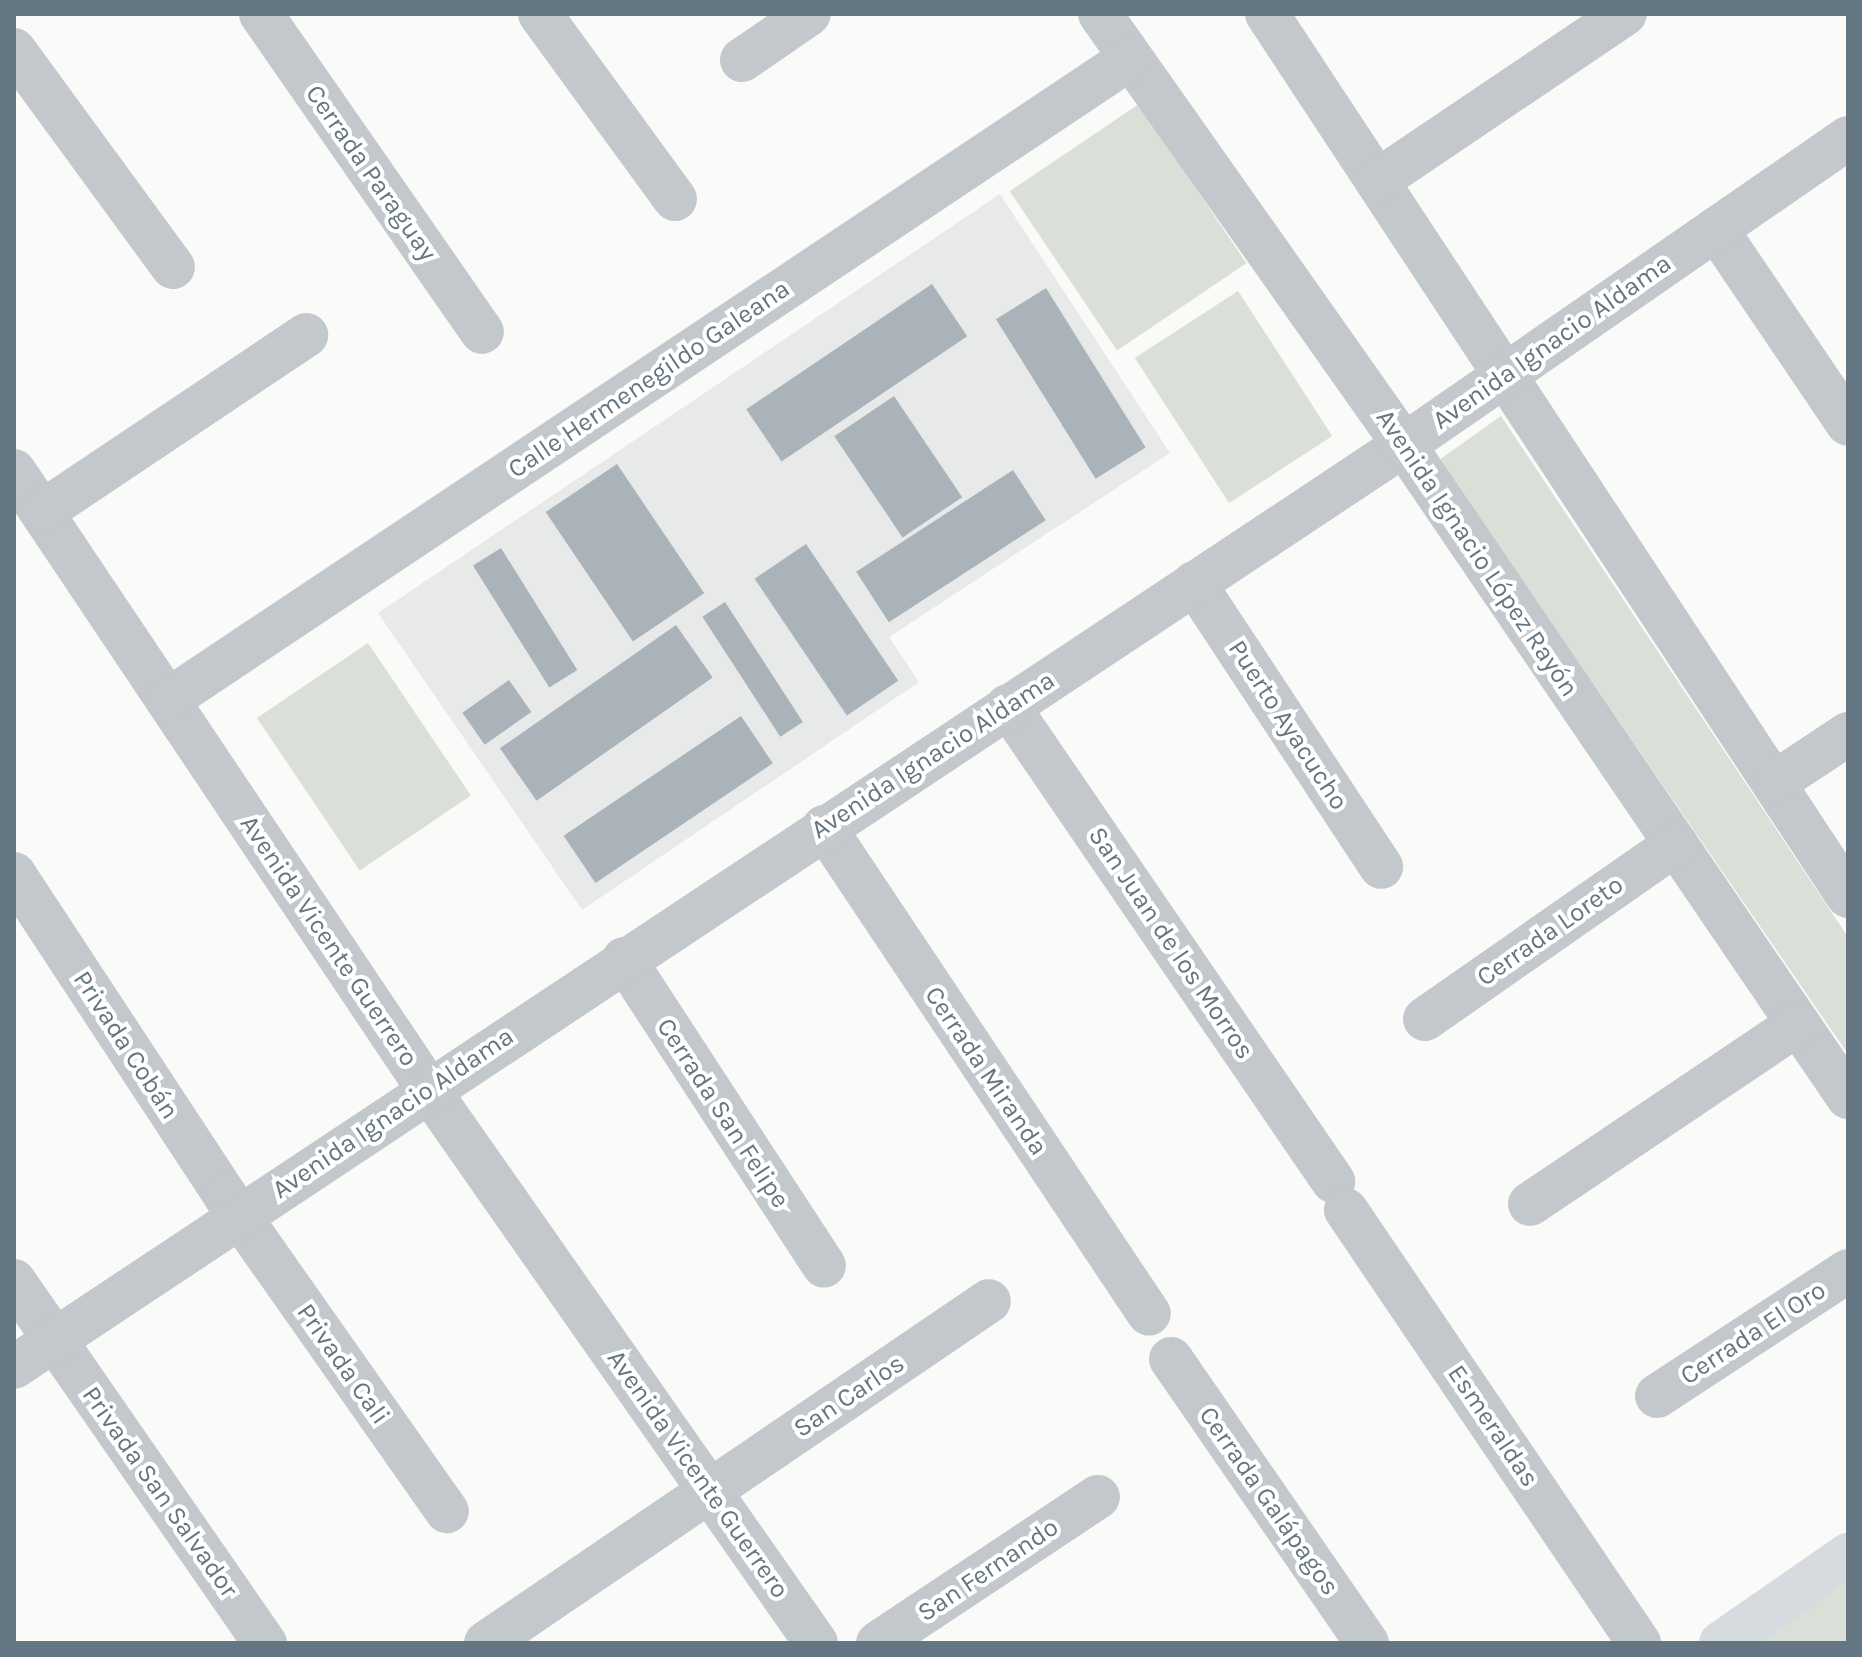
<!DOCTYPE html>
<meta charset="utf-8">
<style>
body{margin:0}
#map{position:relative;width:1862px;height:1657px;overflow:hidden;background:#fafaf8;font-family:Karla,sans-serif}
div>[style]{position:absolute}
.built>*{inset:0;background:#e8e9e9}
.green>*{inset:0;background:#dadfd7;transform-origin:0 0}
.building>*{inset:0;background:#aab3b9;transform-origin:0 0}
.minor>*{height:44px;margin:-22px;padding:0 22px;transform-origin:22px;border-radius:22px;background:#c3c8cc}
.major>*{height:44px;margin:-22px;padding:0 22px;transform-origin:22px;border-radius:22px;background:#d6dbdf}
span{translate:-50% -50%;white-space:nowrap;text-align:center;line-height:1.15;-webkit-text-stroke:8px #fff;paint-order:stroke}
.street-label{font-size:26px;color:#657683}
.frame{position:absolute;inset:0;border:16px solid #657683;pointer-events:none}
</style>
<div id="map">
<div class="built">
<div style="clip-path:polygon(1000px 194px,1170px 453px,889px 637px,919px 682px,582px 910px,378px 613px)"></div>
</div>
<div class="green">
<div style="left:1139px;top:104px;width:192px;height:156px;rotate:56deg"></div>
<div style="left:1238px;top:291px;width:173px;height:123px;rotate:57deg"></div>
<div style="clip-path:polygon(1501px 416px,1848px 937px,1848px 1054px,1439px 460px)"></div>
<div style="left:368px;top:643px;width:184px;height:134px;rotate:56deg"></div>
<div style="clip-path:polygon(1848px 1582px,1848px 1643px,1757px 1643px)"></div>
</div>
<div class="building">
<div style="left:932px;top:284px;width:63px;height:224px;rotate:56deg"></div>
<div style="left:1046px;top:288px;width:188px;height:59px;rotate:58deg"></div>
<div style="left:894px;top:396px;width:122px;height:72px;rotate:56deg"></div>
<div style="left:617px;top:464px;width:156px;height:86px;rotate:56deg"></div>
<div style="left:1013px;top:470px;width:60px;height:187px;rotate:57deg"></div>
<div style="left:806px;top:544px;width:165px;height:62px;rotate:56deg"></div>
<div style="left:501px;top:548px;width:144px;height:33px;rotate:58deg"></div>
<div style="left:725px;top:602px;width:143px;height:27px;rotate:57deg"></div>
<div style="left:676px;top:625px;width:64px;height:215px;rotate:55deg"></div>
<div style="left:509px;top:680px;width:39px;height:57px;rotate:55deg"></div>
<div style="left:741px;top:716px;width:57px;height:214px;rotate:56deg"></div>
</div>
<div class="minor">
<div style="left:261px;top:14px;width:387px;rotate:55.2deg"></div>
<div style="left:540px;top:14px;width:229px;rotate:53.9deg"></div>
<div style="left:1100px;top:14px;width:527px;rotate:54.8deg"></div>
<div style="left:1404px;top:445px;width:789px;rotate:55.75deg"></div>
<div style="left:1267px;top:14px;width:1056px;rotate:56.63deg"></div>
<div style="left:14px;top:50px;width:269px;rotate:53.8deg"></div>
<div style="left:742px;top:60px;width:81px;rotate:-34.5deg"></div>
<div style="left:1377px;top:181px;width:299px;rotate:-34deg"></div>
<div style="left:1716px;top:229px;width:235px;rotate:55.9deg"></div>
<div style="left:14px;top:471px;width:744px;rotate:56.18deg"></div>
<div style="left:428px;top:1089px;width:676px;rotate:54.99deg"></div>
<div style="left:42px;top:512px;width:318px;rotate:-33.8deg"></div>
<div style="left:1194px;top:583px;width:340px;rotate:56.6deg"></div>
<div style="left:168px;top:700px;width:1155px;rotate:-33.7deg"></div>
<div style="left:1008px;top:706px;width:576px;rotate:55.62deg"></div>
<div style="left:1774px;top:783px;width:89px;rotate:-33.5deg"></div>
<div style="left:824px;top:827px;width:585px;rotate:56.28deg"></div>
<div style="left:14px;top:874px;width:386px;rotate:56.7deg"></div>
<div style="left:226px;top:1197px;width:384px;rotate:54.9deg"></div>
<div style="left:624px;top:959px;width:366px;rotate:56.9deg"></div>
<div style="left:1425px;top:1019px;width:306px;rotate:-34.9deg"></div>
<div style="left:1530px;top:1204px;width:323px;rotate:-33.9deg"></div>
<div style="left:1346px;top:1210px;width:523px;rotate:55.91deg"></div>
<div style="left:14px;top:1281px;width:441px;rotate:55.3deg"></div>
<div style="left:1171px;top:1359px;width:345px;rotate:55.4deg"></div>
<div style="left:14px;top:1367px;width:1668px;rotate:-33.56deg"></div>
<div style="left:1404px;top:445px;width:540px;rotate:-34.66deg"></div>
<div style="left:1657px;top:1396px;width:228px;rotate:-33.2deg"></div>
<div style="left:486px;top:1643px;width:608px;rotate:-34.21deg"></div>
<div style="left:878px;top:1643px;width:264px;rotate:-33.6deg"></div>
</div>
<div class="major">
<div style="left:1721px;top:1643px;width:155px;rotate:-34.7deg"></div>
</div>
<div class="street-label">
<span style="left:371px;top:173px;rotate:55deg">Cerrada Paraguay</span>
<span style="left:1552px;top:342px;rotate:-35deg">Avenida Ignacio Aldama</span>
<span style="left:649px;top:379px;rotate:-34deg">Calle Hermenegildo Galeana</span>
<span style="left:1477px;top:553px;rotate:56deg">Avenida Ignacio López Rayón</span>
<span style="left:1288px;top:725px;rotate:57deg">Puerto Ayacucho</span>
<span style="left:933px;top:755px;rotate:-33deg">Avenida Ignacio Aldama</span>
<span style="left:1550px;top:931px;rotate:-35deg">Cerrada Loreto</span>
<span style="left:329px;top:941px;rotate:56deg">Avenida Vicente Guerrero</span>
<span style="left:1171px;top:943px;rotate:56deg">San Juan de los Morros</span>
<span style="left:126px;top:1045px;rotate:57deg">Privada Cobán</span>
<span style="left:986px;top:1071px;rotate:56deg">Cerrada Miranda</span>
<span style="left:393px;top:1113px;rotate:-34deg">Avenida Ignacio Aldama</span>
<span style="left:723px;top:1113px;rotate:57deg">Cerrada San Felipe</span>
<span style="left:1753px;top:1333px;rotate:-33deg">Cerrada El Oro</span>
<span style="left:343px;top:1364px;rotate:55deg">Privada Cali</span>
<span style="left:849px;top:1396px;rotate:-34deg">San Carlos</span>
<span style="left:1493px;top:1426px;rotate:56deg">Esmeraldas</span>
<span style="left:698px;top:1474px;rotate:55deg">Avenida Vicente Guerrero</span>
<span style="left:160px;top:1492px;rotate:55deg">Privada San Salvador</span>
<span style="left:1269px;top:1501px;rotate:55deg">Cerrada Galápagos</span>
<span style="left:988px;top:1570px;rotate:-34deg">San Fernando</span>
</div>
<div class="frame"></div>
</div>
